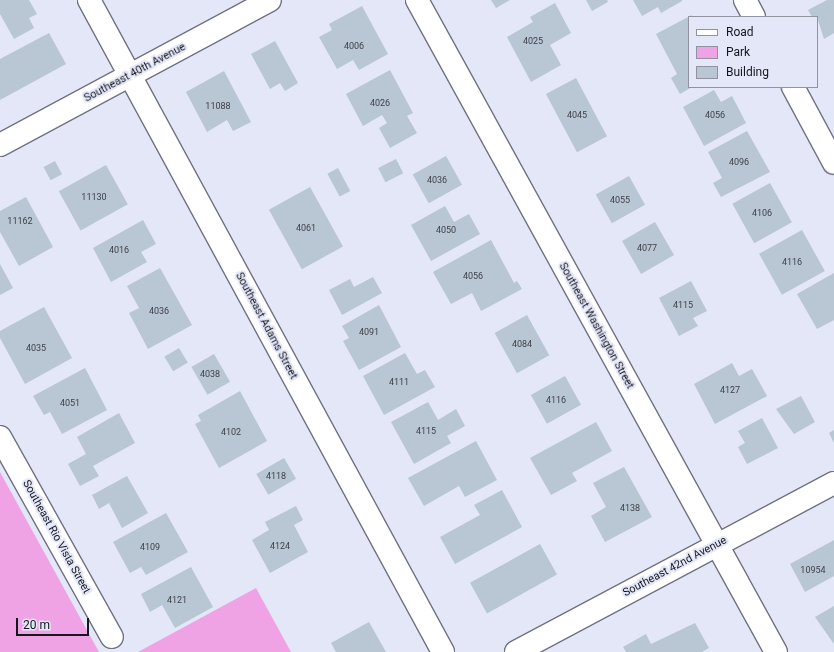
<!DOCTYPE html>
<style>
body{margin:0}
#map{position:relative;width:834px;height:652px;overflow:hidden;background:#e3e7f8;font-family:Roboto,sans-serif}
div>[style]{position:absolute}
.green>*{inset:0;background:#efa3e5}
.building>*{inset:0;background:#b9c6d3;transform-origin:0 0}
.roads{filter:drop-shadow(1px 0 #6f7281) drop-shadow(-1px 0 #6f7281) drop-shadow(0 1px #6f7281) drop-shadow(0 -1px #6f7281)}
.minor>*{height:22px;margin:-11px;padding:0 11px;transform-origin:11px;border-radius:11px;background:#fff}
.tertiary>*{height:22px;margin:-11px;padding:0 11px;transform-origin:11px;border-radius:11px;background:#fff}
span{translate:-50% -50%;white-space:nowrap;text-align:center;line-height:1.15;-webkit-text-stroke:4px #e3e7f8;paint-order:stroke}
.number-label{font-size:9px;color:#3e424a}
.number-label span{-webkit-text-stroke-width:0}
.street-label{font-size:11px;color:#15161c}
.legend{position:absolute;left:688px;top:16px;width:130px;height:72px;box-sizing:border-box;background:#e3e7f8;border:1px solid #9193a0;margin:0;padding:5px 7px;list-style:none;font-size:12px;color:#15161c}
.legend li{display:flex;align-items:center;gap:8px;height:20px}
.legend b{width:20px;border:1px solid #9193a0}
.scale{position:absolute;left:16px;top:618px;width:73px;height:18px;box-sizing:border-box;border:2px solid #15161c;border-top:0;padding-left:5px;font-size:12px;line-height:14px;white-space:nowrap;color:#15161c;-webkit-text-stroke:3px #e3e7f8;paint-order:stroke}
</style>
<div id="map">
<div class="green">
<div style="clip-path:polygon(0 472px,99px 652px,0 652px)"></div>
<div style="clip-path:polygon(256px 588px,291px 652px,138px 652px)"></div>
</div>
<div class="building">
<div style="clip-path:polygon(0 0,29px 0,37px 14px,29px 18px,34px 28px,14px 39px,0 14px)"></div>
<div style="clip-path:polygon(491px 0,510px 0,496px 8px)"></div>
<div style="clip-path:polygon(586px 0,607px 0,608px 2px,592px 11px)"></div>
<div style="clip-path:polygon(633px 0,682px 0,682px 1px,661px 13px,658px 7px,642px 16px)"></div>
<div style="clip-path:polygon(827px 0,834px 0,834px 33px,824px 39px,817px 17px,812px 17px,808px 10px)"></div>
<div style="clip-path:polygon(555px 3px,571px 33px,550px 45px,561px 65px,531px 82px,507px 37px,533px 22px,530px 17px)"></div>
<div style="clip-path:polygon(362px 6px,388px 54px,359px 70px,353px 60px,337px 69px,319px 37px,332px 30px,329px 24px)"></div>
<div style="clip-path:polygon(692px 15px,689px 87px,692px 87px,680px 94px,671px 78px,677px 74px,656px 34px)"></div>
<div style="clip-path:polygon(49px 33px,66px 64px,0 100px,0 59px)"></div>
<div style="clip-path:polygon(275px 41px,298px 83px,285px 91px,280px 83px,270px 89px,251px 54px)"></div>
<div style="clip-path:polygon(390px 70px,413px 113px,407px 116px,417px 133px,390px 148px,379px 128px,387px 123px,382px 115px,363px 126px,346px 94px)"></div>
<div style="clip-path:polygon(224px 71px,251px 122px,233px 131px,227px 120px,207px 132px,186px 92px)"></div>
<div style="left:576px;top:78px;width:66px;height:34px;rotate:62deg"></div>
<div style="clip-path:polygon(714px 90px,721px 102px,732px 96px,746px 123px,704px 146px,683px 107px)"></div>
<div style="clip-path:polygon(747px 131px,770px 172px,721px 197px,713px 183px,722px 178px,708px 152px)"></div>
<div style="left:446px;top:156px;width:33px;height:38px;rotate:61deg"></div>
<div style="left:396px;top:159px;width:16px;height:20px;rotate:63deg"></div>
<div style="left:55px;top:161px;width:15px;height:13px;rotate:62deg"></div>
<div style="left:106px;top:165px;width:45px;height:54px;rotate:61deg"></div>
<div style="left:338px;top:168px;width:26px;height:12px;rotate:62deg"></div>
<div style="left:629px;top:176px;width:33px;height:38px;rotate:61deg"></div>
<div style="left:770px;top:183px;width:45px;height:43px;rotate:61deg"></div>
<div style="left:310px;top:187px;width:68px;height:47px;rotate:61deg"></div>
<div style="clip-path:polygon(26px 197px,53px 247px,19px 266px,0 232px,0 211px)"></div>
<div style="clip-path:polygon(445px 206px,454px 222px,469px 214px,480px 234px,431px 261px,411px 225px)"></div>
<div style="clip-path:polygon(143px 220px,156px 244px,141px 252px,147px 262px,111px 282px,93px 248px)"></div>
<div style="left:655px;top:222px;width:38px;height:38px;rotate:60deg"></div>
<div style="left:802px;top:230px;width:47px;height:49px;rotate:61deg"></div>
<div style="clip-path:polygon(491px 240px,514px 283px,517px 281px,522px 289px,481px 311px,472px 293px,451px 304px,433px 272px)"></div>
<div style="clip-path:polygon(0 264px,13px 288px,0 295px)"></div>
<div style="clip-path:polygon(160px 268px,192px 325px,148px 349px,129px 313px,139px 308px,127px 286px)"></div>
<div style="clip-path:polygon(834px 273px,834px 320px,817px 329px,797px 294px)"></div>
<div style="clip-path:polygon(373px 277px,382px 293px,342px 315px,329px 290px,350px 279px,354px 287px)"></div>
<div style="clip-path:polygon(691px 281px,707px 311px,693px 318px,698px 326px,679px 336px,659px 298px)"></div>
<div style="clip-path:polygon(379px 305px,401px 347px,359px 370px,343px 341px,349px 338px,342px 326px)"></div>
<div style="clip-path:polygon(44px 307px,72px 358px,25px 384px,0 338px,0 331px)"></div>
<div style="left:527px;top:315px;width:46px;height:37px;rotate:61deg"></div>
<div style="left:179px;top:348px;width:17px;height:17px;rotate:59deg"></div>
<div style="clip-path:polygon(405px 353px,417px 374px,425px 370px,435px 387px,384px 415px,363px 376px)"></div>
<div style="left:214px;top:354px;width:32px;height:26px;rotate:60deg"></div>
<div style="clip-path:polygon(732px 363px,739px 376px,752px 369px,767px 396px,715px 424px,694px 384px)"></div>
<div style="clip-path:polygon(85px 368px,107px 410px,62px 434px,50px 412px,44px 415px,33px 396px)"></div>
<div style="left:565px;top:376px;width:33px;height:39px;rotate:61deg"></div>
<div style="clip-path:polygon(240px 391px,267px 441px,219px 468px,195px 424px,201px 421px,198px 415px)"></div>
<div style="clip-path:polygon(801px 396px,815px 422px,794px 434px,776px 409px)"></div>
<div style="clip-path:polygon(428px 402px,438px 420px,456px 409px,465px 426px,447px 436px,451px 443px,414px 464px,391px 422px)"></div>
<div style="clip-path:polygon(119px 413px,135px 443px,93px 466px,99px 476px,80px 486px,68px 464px,86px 454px,77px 437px)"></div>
<div style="clip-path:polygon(762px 418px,778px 448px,747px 464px,738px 447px,745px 443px,738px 431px)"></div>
<div style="clip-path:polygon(596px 422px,612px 451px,572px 473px,577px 481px,551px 495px,530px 458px)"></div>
<div style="clip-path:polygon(834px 430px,834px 443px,829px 433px)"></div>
<div style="clip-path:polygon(476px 441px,497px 480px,465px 497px,459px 486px,424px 506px,408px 478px)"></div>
<div style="left:284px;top:458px;width:24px;height:32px;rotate:60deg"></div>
<div style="clip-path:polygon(624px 467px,652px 517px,605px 542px,591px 516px,606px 507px,593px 483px)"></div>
<div style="clip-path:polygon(127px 476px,148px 513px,122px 528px,109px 503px,99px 509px,92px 495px)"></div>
<div style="clip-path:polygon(502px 490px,522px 527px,455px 564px,440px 537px,480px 515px,474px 505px)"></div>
<div style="clip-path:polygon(296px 506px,303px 520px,294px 525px,308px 552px,270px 573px,252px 540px,269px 530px,265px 522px)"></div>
<div style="clip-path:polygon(166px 513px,188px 552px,146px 575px,141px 567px,130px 573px,113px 542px)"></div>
<div style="clip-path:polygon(834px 540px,834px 576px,805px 592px,790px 564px)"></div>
<div style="left:540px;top:544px;width:35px;height:80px;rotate:61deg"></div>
<div style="clip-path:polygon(191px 567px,213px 607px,175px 628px,162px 605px,150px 612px,141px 594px)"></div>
<div style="clip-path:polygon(834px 606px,834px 644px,815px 617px)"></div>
<div style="clip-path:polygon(369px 622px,386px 652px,336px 652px,331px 643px)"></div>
<div style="clip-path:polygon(695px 623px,709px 648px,702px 652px,626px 652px,623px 647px,646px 634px,651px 644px)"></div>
</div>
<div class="roads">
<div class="minor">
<div style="left:89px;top:0;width:742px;rotate:61.5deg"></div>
<div style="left:417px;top:0;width:744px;rotate:61.16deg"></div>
<div style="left:745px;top:0;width:19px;rotate:62deg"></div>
<div style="left:793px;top:87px;width:86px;rotate:61.7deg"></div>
<div style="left:0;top:145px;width:306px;rotate:-28.2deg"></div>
<div style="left:0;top:437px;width:229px;rotate:60.8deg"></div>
</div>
<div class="tertiary">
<div style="left:516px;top:652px;width:360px;rotate:-28deg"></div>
</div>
</div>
<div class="number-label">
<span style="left:533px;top:41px">4025</span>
<span style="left:354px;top:46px">4006</span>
<span style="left:380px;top:103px">4026</span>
<span style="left:218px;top:106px">11088</span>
<span style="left:577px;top:115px">4045</span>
<span style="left:715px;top:115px">4056</span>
<span style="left:739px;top:162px">4096</span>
<span style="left:437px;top:180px">4036</span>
<span style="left:94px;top:197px">11130</span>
<span style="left:620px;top:200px">4055</span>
<span style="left:762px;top:213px">4106</span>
<span style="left:20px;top:221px">11162</span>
<span style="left:306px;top:228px">4061</span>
<span style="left:446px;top:230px">4050</span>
<span style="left:647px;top:248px">4077</span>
<span style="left:119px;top:250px">4016</span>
<span style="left:792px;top:262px">4116</span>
<span style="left:473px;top:276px">4056</span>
<span style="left:683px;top:305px">4115</span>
<span style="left:159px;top:311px">4036</span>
<span style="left:369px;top:332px">4091</span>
<span style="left:522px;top:344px">4084</span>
<span style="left:36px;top:348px">4035</span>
<span style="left:210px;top:374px">4038</span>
<span style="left:399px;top:382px">4111</span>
<span style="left:730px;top:390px">4127</span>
<span style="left:556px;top:400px">4116</span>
<span style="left:70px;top:403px">4051</span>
<span style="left:426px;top:431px">4115</span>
<span style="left:231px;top:432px">4102</span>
<span style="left:276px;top:476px">4118</span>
<span style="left:630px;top:508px">4138</span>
<span style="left:280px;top:546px">4124</span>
<span style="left:150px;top:547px">4109</span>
<span style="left:813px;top:570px">10954</span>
<span style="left:177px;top:600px">4121</span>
</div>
<div class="street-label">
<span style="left:135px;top:73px;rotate:-28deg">Southeast 40th Avenue</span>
<span style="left:266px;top:326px;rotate:62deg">Southeast Adams Street</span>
<span style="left:596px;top:326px;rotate:61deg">Southeast Washington Street</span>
<span style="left:56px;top:537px;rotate:61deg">Southeast Rio Vista Street</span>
<span style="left:675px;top:567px;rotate:-28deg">Southeast 42nd Avenue</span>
</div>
<ul class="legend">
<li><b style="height:5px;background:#fff"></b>Road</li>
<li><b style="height:11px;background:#efa3e5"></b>Park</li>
<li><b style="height:11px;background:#b9c6d3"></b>Building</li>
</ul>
<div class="scale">20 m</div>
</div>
